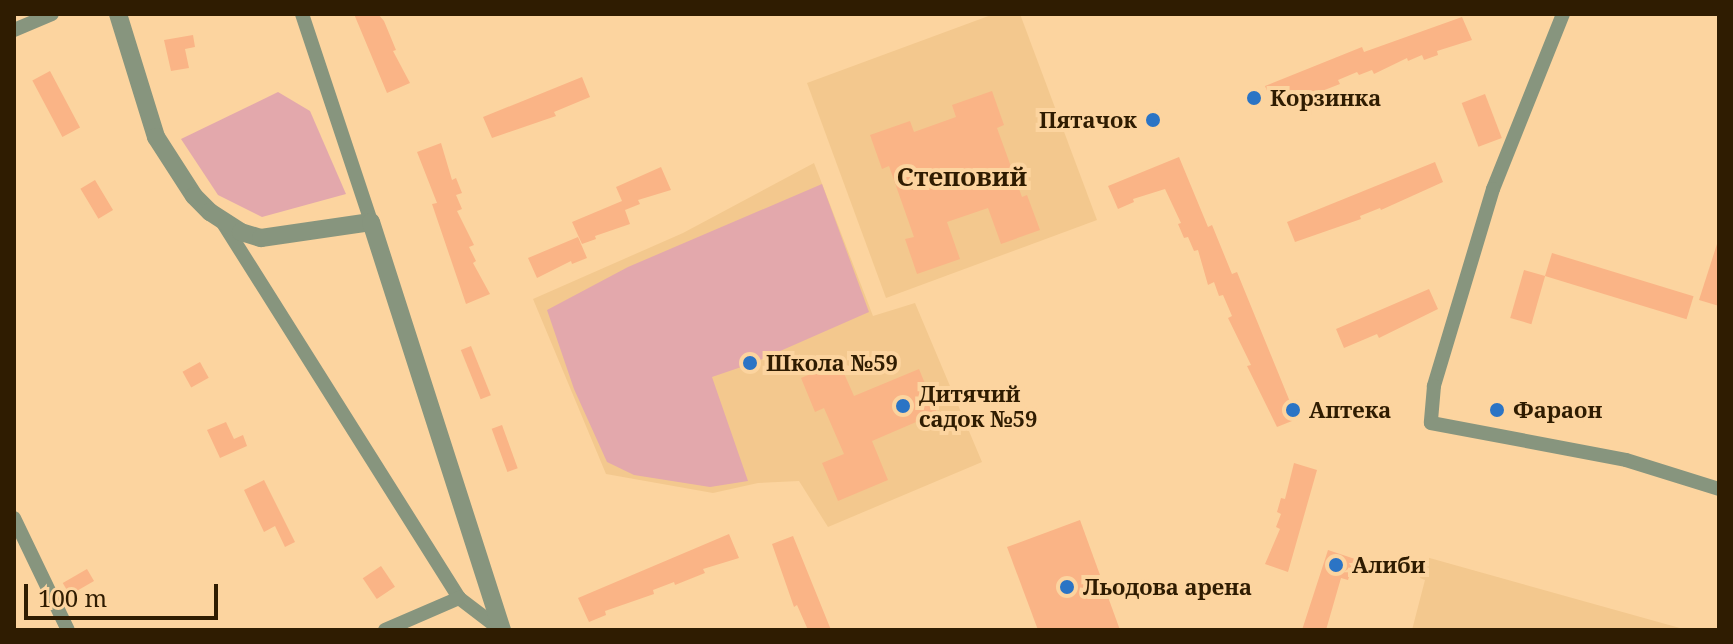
<!DOCTYPE html>
<meta charset="utf-8">
<style>
body{margin:0}
#map{position:relative;width:1733px;height:644px;overflow:hidden;background:#fcd49f;font-family:"Noto Serif",serif}
div>[style]{position:absolute}
.built>*{inset:0;background:#f3c88e}
.green>*{inset:0;background:#e3a8ac}
.building>*{inset:0;background:#fab486;transform-origin:0 0}
.minor>*{height:14px;margin:-7px;padding:0 7px;transform-origin:7px;border-radius:7px;background:#87957e}
.tertiary>*{height:18px;margin:-9px;padding:0 9px;transform-origin:9px;border-radius:9px;background:#87957e}
.dots>*{width:22px;height:22px;translate:-50% -50%;box-sizing:border-box;border:4px solid #fcd49f;border-radius:50%}
span{translate:-50% -50%;white-space:nowrap;text-align:center;line-height:1.15;-webkit-text-stroke:8px #fcd49f;paint-order:stroke}
.poi-label{font-size:22px;color:#2f1c01;font-weight:700}
.left{translate:0 -50%;text-align:left}
.right{translate:-100% -50%;text-align:right}
.quarter-label{font-size:26px;color:#2f1c01;font-weight:700}
.frame{position:absolute;inset:0;border:16px solid #2f1c01;pointer-events:none}
.scale{position:absolute;left:24px;top:584px;width:194px;height:36px;box-sizing:border-box;border:4px solid #2f1c01;border-top:0;padding-left:10px;font-size:24px;line-height:28px;white-space:nowrap;color:#2f1c01;-webkit-text-stroke:6px #fcd49f;paint-order:stroke}
</style>
<div id="map">
<div class="built">
<div style="clip-path:polygon(994px 14px,1020px 14px,1097px 220px,886px 298px,807px 83px)"></div>
<div style="clip-path:polygon(814px 163px,873px 316px,915px 303px,982px 462px,828px 527px,799px 481px,758px 483px,713px 493px,606px 474px,533px 299px,683px 233px)"></div>
<div style="clip-path:polygon(1426px 557px,1687px 630px,1412px 630px,1425px 580px,1420px 578px)"></div>
</div>
<div class="green">
<div style="clip-path:polygon(278px 92px,310px 111px,346px 194px,262px 217px,218px 195px,181px 139px)"></div>
<div style="clip-path:polygon(822px 184px,869px 312px,753px 363px,712px 377px,748px 481px,710px 487px,634px 475px,607px 462px,574px 389px,547px 310px,628px 267px)"></div>
</div>
<div class="building">
<div style="clip-path:polygon(354px 14px,378px 14px,384px 21px,396px 50px,393px 51px,410px 83px,387px 93px)"></div>
<div style="clip-path:polygon(1462px 17px,1472px 40px,1437px 51px,1438px 55px,1424px 60px,1422px 55px,1408px 61px,1407px 58px,1374px 74px,1372px 70px,1359px 75px,1357px 72px,1338px 80px,1340px 84px,1309px 96px,1307px 92px,1274px 108px,1265px 86px,1362px 47px,1364px 52px)"></div>
<div style="clip-path:polygon(193px 35px,195px 47px,185px 49px,189px 68px,171px 71px,164px 40px)"></div>
<div style="left:50px;top:71px;width:64px;height:20px;rotate:62deg"></div>
<div style="clip-path:polygon(582px 77px,590px 97px,554px 112px,556px 116px,492px 138px,483px 117px)"></div>
<div style="clip-path:polygon(992px 91px,1004px 125px,997px 128px,1022px 197px,1027px 195px,1040px 230px,1001px 244px,988px 208px,947px 222px,960px 259px,917px 274px,905px 239px,914px 237px,889px 166px,882px 169px,870px 135px,910px 121px,914px 132px,956px 117px,952px 105px)"></div>
<div style="left:1485px;top:94px;width:47px;height:25px;rotate:69deg"></div>
<div style="clip-path:polygon(441px 143px,452px 180px,456px 178px,462px 193px,456px 195px,462px 209px,457px 211px,474px 245px,469px 247px,476px 261px,473px 263px,490px 294px,466px 304px,432px 204px,437px 203px,417px 152px)"></div>
<div style="clip-path:polygon(1179px 157px,1208px 227px,1212px 225px,1232px 274px,1237px 272px,1297px 419px,1277px 427px,1247px 366px,1251px 365px,1228px 318px,1232px 316px,1223px 295px,1219px 296px,1214px 282px,1208px 285px,1198px 250px,1194px 251px,1188px 237px,1184px 238px,1178px 224px,1181px 223px,1165px 189px,1133px 199px,1134px 202px,1118px 209px,1108px 186px)"></div>
<div style="clip-path:polygon(1435px 162px,1443px 182px,1381px 210px,1380px 208px,1360px 216px,1361px 219px,1295px 242px,1287px 222px)"></div>
<div style="clip-path:polygon(661px 167px,671px 190px,638px 200px,640px 204px,625px 210px,630px 224px,595px 236px,596px 239px,582px 244px,572px 222px,622px 201px,616px 187px)"></div>
<div style="left:95px;top:180px;width:35px;height:17px;rotate:59deg"></div>
<div style="clip-path:polygon(578px 237px,587px 258px,572px 264px,571px 261px,537px 278px,528px 258px)"></div>
<div style="clip-path:polygon(1717px 244px,1719px 244px,1719px 306px,1699px 300px)"></div>
<div style="left:1552px;top:253px;width:148px;height:24px;rotate:17deg"></div>
<div style="left:1524px;top:270px;width:22px;height:50px;rotate:16deg"></div>
<div style="clip-path:polygon(1429px 289px,1438px 309px,1379px 338px,1377px 334px,1344px 348px,1336px 329px)"></div>
<div style="left:471px;top:346px;width:53px;height:11px;rotate:68deg"></div>
<div style="left:200px;top:362px;width:18px;height:20px;rotate:61deg"></div>
<div style="clip-path:polygon(839px 362px,854px 396px,919px 369px,937px 413px,872px 441px,888px 480px,838px 501px,822px 463px,844px 454px,824px 408px,815px 412px,801px 378px)"></div>
<div style="clip-path:polygon(226px 422px,234px 439px,243px 435px,247px 446px,220px 458px,207px 430px)"></div>
<div style="left:502px;top:425px;width:46px;height:11px;rotate:70deg"></div>
<div style="clip-path:polygon(1294px 463px,1317px 470px,1288px 572px,1265px 564px,1280px 529px,1276px 527px,1281px 514px,1277px 512px,1281px 498px,1285px 499px)"></div>
<div style="clip-path:polygon(264px 480px,295px 542px,285px 547px,275px 526px,264px 532px,244px 490px)"></div>
<div style="clip-path:polygon(1080px 520px,1120px 630px,1038px 630px,1007px 547px)"></div>
<div style="clip-path:polygon(729px 534px,739px 558px,703px 569px,705px 573px,675px 585px,674px 582px,653px 590px,654px 594px,605px 611px,606px 615px,589px 622px,578px 598px)"></div>
<div style="clip-path:polygon(793px 536px,831px 630px,808px 630px,797px 605px,794px 607px,772px 544px)"></div>
<div style="clip-path:polygon(1328px 550px,1355px 559px,1348px 580px,1341px 578px,1326px 630px,1302px 630px)"></div>
<div style="left:381px;top:566px;width:25px;height:22px;rotate:56deg"></div>
<div style="left:87px;top:569px;width:14px;height:28px;rotate:60deg"></div>
</div>
<div class="minor">
<div style="left:302px;top:14px;width:219px;rotate:71.6deg"></div>
<div style="left:1563px;top:14px;width:188px;rotate:111.8deg"></div>
<div style="left:1493px;top:189px;width:206px;rotate:106.7deg"></div>
<div style="left:1434px;top:386px;width:37px;rotate:95deg"></div>
<div style="left:1431px;top:423px;width:198px;rotate:10.7deg"></div>
<div style="left:1626px;top:460px;width:97px;rotate:17.3deg"></div>
<div style="left:14px;top:30px;width:41px;rotate:-22.8deg"></div>
<div style="left:223px;top:223px;width:443px;rotate:57.8deg"></div>
<div style="left:459px;top:598px;width:53px;rotate:37.3deg"></div>
<div style="left:14px;top:518px;width:124px;rotate:64.3deg"></div>
<div style="left:385px;top:630px;width:81px;rotate:-23.4deg"></div>
</div>
<div class="tertiary">
<div style="left:118px;top:14px;width:129px;rotate:72.8deg"></div>
<div style="left:156px;top:137px;width:70px;rotate:57.2deg"></div>
<div style="left:194px;top:196px;width:23px;rotate:45deg"></div>
<div style="left:210px;top:212px;width:37px;rotate:33deg"></div>
<div style="left:241px;top:232px;width:21px;rotate:17deg"></div>
<div style="left:261px;top:238px;width:111px;rotate:-8.3deg"></div>
<div style="left:371px;top:222px;width:429px;rotate:72.2deg"></div>
</div>
<div class="dots">
<div style="left:1254px;top:98px;background:#2b74c5"></div>
<div style="left:1153px;top:120px;background:#2b74c5"></div>
<div style="left:750px;top:363px;background:#2b74c5"></div>
<div style="left:903px;top:406px;background:#2b74c5"></div>
<div style="left:1293px;top:410px;background:#2b74c5"></div>
<div style="left:1497px;top:410px;background:#2b74c5"></div>
<div style="left:1336px;top:565px;background:#2b74c5"></div>
<div style="left:1067px;top:587px;background:#2b74c5"></div>
</div>
<div class="poi-label">
<span class="left" style="left:1270px;top:98px">Корзинка</span>
<span class="right" style="left:1137px;top:120px">Пятачок</span>
<span class="left" style="left:766px;top:363px">Школа №59</span>
<span class="left" style="left:919px;top:406px">Дитячий<br>садок №59</span>
<span class="left" style="left:1309px;top:410px">Аптека</span>
<span class="left" style="left:1513px;top:410px">Фараон</span>
<span class="left" style="left:1352px;top:565px">Алиби</span>
<span class="left" style="left:1083px;top:587px">Льодова арена</span>
</div>
<div class="quarter-label">
<span style="left:962px;top:177px">Степовий</span>
</div>
<div class="frame"></div>
<div class="scale">100 m</div>
</div>
